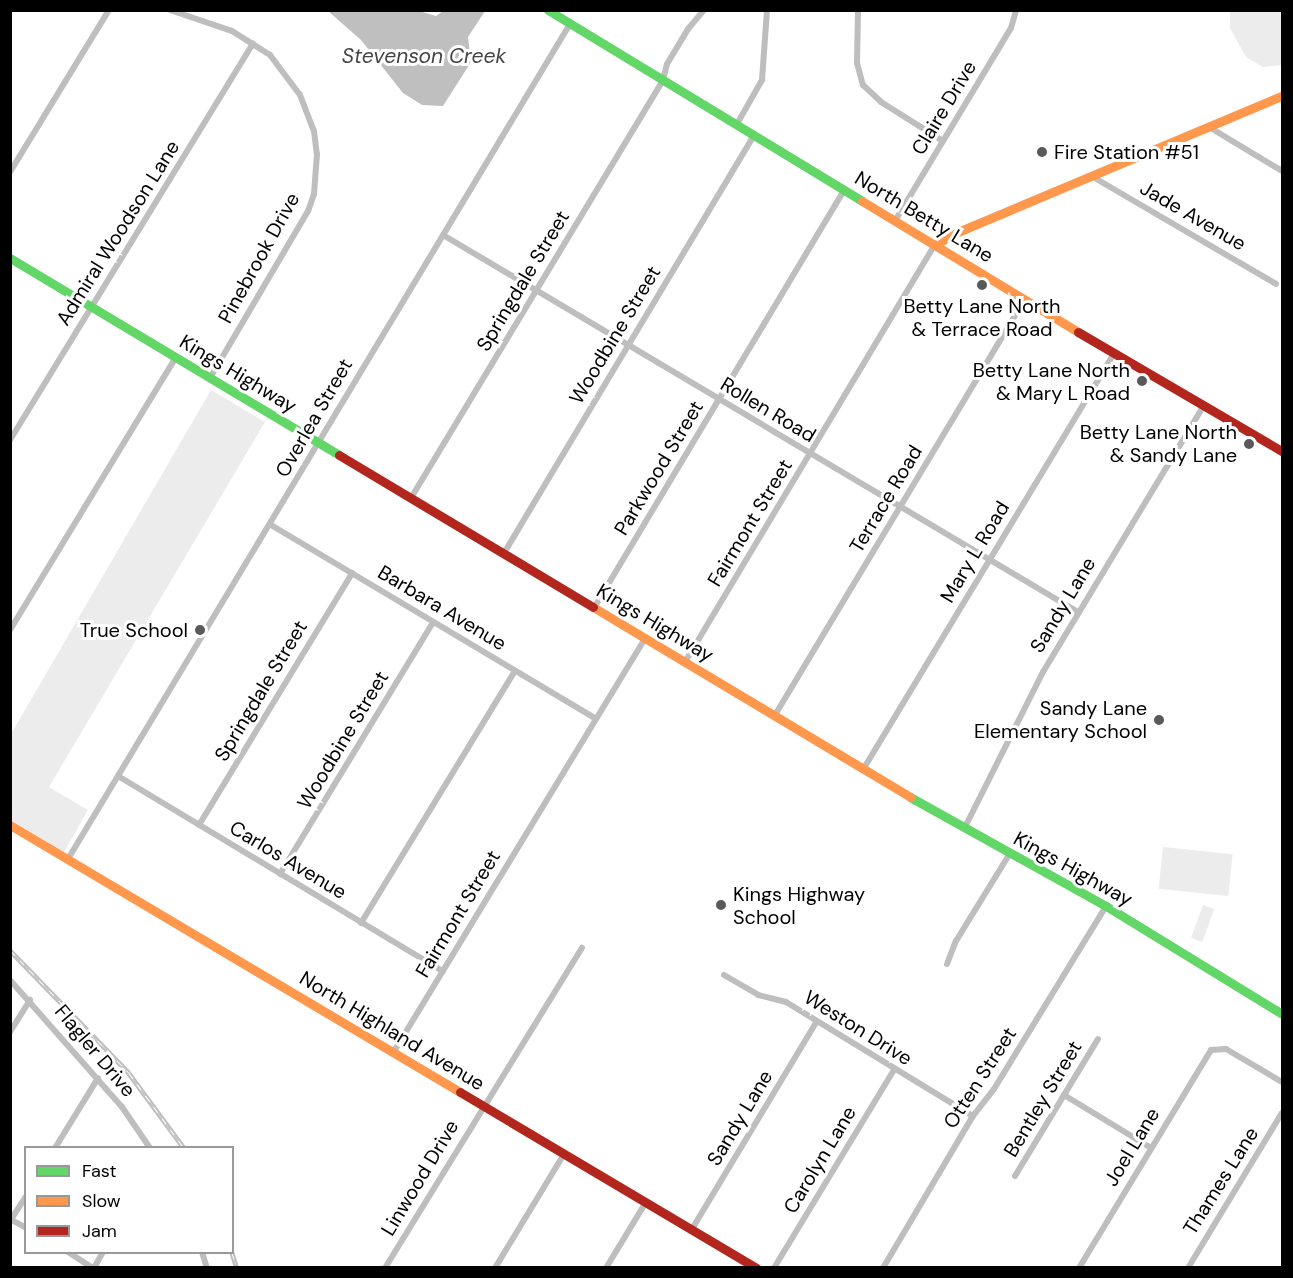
<!DOCTYPE html>
<style>
body{margin:0}
#map{position:relative;width:1293px;height:1278px;overflow:hidden;background:#fff;font-family:"DM Sans",sans-serif}
div>[style]{position:absolute}
.green>*{inset:0;background:#ececec;transform-origin:0 0}
.water>*{inset:0;background:#bfbfbf}
.street>*{height:6px;margin:-3px;padding:0 3px;transform-origin:3px;border-radius:3px;background:#bebebe}
.fast>*{height:9px;margin:-4.5px;padding:0 4.5px;transform-origin:4.5px;border-radius:4.5px;background:#63d668}
.slow>*{height:9px;margin:-4.5px;padding:0 4.5px;transform-origin:4.5px;border-radius:4.5px;background:#ff974d}
.jam>*{height:9px;margin:-4.5px;padding:0 4.5px;transform-origin:4.5px;border-radius:4.5px;background:#b3261e}
.rail>*{height:4.5px;margin-top:-2.25px;transform-origin:0;background:repeating-linear-gradient(90deg,#fff 0 7px,#bebebe 0 14px);box-sizing:border-box;border-block:2px solid #bebebe}
.dots>*{width:16px;height:16px;translate:-50% -50%;box-sizing:border-box;border:3px solid #fff;border-radius:50%}
span{translate:-50% -50%;white-space:nowrap;text-align:center;line-height:1.15;-webkit-text-stroke:6px #fff;paint-order:stroke}
.street-label{font-size:20px;color:#000}
.poi-label{font-size:20px;color:#000}
.left{translate:0 -50%;text-align:left}
.right{translate:-100% -50%;text-align:right}
.water-label{font-size:21px;color:#444;font-style:italic}
.frame{position:absolute;inset:0;border:12px solid #000;pointer-events:none}
.legend{position:absolute;left:24px;top:1146px;width:210px;height:108px;box-sizing:border-box;background:#fff;border:2px solid #999;margin:0;padding:8px 10px;list-style:none;font-size:18px;color:#000}
.legend li{display:flex;align-items:center;gap:12px;height:30px}
.legend b{width:30px;border:2px solid #999}
</style>
<div id="map">
<div class="green">
<div style="clip-path:polygon(1230px 11px,1282px 11px,1282px 65px,1263px 67px,1246px 57px,1230px 28px)"></div>
<div style="clip-path:polygon(211px 390px,265px 422px,49px 787px,88px 810px,64px 852px,11px 820px,11px 734px)"></div>
<div style="left:1163px;top:847px;width:70px;height:42px;rotate:6deg"></div>
<div style="left:1203px;top:905px;width:12px;height:35px;rotate:20deg"></div>
</div>
<div class="water">
<div style="clip-path:polygon(419px 11px,436px 16px,443px 11px,485px 11px,468px 37px,471px 62px,443px 106px,422px 105px,403px 93px,361px 40px,328px 11px)"></div>
</div>
<div class="street">
<div style="left:170px;top:10px;width:65px;rotate:18.7deg"></div>
<div style="left:232px;top:31px;width:45px;rotate:32.3deg"></div>
<div style="left:270px;top:55px;width:50px;rotate:53.1deg"></div>
<div style="left:300px;top:95px;width:39px;rotate:69deg"></div>
<div style="left:314px;top:131px;width:23px;rotate:83deg"></div>
<div style="left:317px;top:154px;width:40px;rotate:94.3deg"></div>
<div style="left:314px;top:194px;width:18px;rotate:109deg"></div>
<div style="left:308px;top:211px;width:194px;rotate:120.4deg"></div>
<div style="left:858px;top:10px;width:53px;rotate:91.1deg"></div>
<div style="left:857px;top:63px;width:23px;rotate:75deg"></div>
<div style="left:863px;top:85px;width:25px;rotate:43deg"></div>
<div style="left:881px;top:102px;width:73px;rotate:32.2deg"></div>
<div style="left:737px;top:124px;width:51px;rotate:-60.4deg"></div>
<div style="left:762px;top:80px;width:70px;rotate:-85.9deg"></div>
<div style="left:1209px;top:127px;width:85px;rotate:31.1deg"></div>
<div style="left:10px;top:172px;width:190px;rotate:-58.6deg"></div>
<div style="left:1093px;top:177px;width:212px;rotate:30.3deg"></div>
<div style="left:895px;top:221px;width:225px;rotate:-59deg"></div>
<div style="left:1011px;top:28px;width:19px;rotate:-74deg"></div>
<div style="left:443px;top:235px;width:738px;rotate:30.7deg"></div>
<div style="left:10px;top:440px;width:465px;rotate:-58.5deg"></div>
<div style="left:411px;top:498px;width:488px;rotate:-58.9deg"></div>
<div style="left:663px;top:80px;width:16px;rotate:-76deg"></div>
<div style="left:667px;top:64px;width:41px;rotate:-59deg"></div>
<div style="left:688px;top:29px;width:25px;rotate:-50deg"></div>
<div style="left:271px;top:525px;width:378px;rotate:30.8deg"></div>
<div style="left:504px;top:553px;width:487px;rotate:-59.1deg"></div>
<div style="left:594px;top:608px;width:487px;rotate:-59.1deg"></div>
<div style="left:10px;top:630px;width:320px;rotate:-58.7deg"></div>
<div style="left:685px;top:662px;width:486px;rotate:-59.1deg"></div>
<div style="left:775px;top:715px;width:484px;rotate:-59deg"></div>
<div style="left:864px;top:768px;width:484px;rotate:-58.9deg"></div>
<div style="left:118px;top:776px;width:379px;rotate:31deg"></div>
<div style="left:199px;top:825px;width:295px;rotate:-58.7deg"></div>
<div style="left:964px;top:829px;width:176px;rotate:-63.3deg"></div>
<div style="left:1043px;top:672px;width:312px;rotate:-58.9deg"></div>
<div style="left:68px;top:859px;width:974px;rotate:-58.99deg"></div>
<div style="left:280px;top:874px;width:295px;rotate:-58.7deg"></div>
<div style="left:361px;top:923px;width:295px;rotate:-58.6deg"></div>
<div style="left:947px;top:964px;width:25px;rotate:-69deg"></div>
<div style="left:956px;top:941px;width:101px;rotate:-58.4deg"></div>
<div style="left:724px;top:975px;width:39px;rotate:30deg"></div>
<div style="left:758px;top:995px;width:29px;rotate:14deg"></div>
<div style="left:786px;top:1002px;width:219px;rotate:31.4deg"></div>
<div style="left:10px;top:980px;width:169px;rotate:48.6deg"></div>
<div style="left:122px;top:1107px;width:50px;rotate:55.7deg"></div>
<div style="left:10px;top:1032px;width:38px;rotate:-58deg"></div>
<div style="left:393px;top:1053px;width:486px;rotate:-58.7deg"></div>
<div style="left:1064px;top:1095px;width:102px;rotate:31.3deg"></div>
<div style="left:55px;top:1148px;width:82px;rotate:-58.4deg"></div>
<div style="left:1015px;top:1176px;width:160px;rotate:-58.8deg"></div>
<div style="left:10px;top:1219px;width:18px;rotate:29deg"></div>
<div style="left:10px;top:1221px;width:30px;rotate:-57deg"></div>
<div style="left:692px;top:1229px;width:240px;rotate:-59deg"></div>
<div style="left:68px;top:1252px;width:30px;rotate:33deg"></div>
<div style="left:202px;top:1252px;width:17px;rotate:73deg"></div>
<div style="left:94px;top:1268px;width:18px;rotate:-61deg"></div>
<div style="left:385px;top:1268px;width:376px;rotate:-58.4deg"></div>
<div style="left:495px;top:1268px;width:133px;rotate:-58.8deg"></div>
<div style="left:606px;top:1268px;width:77px;rotate:-58.8deg"></div>
<div style="left:774px;top:1268px;width:232px;rotate:-58.8deg"></div>
<div style="left:883px;top:1268px;width:177px;rotate:-59.4deg"></div>
<div style="left:973px;top:1116px;width:34px;rotate:-52deg"></div>
<div style="left:994px;top:1089px;width:215px;rotate:-58.5deg"></div>
<div style="left:1079px;top:1268px;width:255px;rotate:-58.8deg"></div>
<div style="left:1211px;top:1050px;width:15px;rotate:-4deg"></div>
<div style="left:1226px;top:1049px;width:65px;rotate:30.5deg"></div>
<div style="left:1188px;top:1268px;width:181px;rotate:-58.8deg"></div>
</div>
<div class="fast">
<div style="left:548px;top:10px;width:368px;rotate:31.3deg"></div>
<div style="left:10px;top:258px;width:383px;rotate:30.9deg"></div>
<div style="left:910px;top:797px;width:224px;rotate:29.1deg"></div>
<div style="left:1106px;top:906px;width:206px;rotate:31.5deg"></div>
</div>
<div class="slow">
<div style="left:862px;top:201px;width:253px;rotate:31.2deg"></div>
<div style="left:935px;top:245px;width:21px;rotate:-31deg"></div>
<div style="left:953px;top:234px;width:357px;rotate:-22.8deg"></div>
<div style="left:593px;top:607px;width:370px;rotate:30.9deg"></div>
<div style="left:10px;top:825px;width:523px;rotate:30.68deg"></div>
</div>
<div class="jam">
<div style="left:1078px;top:332px;width:236px;rotate:30.3deg"></div>
<div style="left:339px;top:455px;width:296px;rotate:30.9deg"></div>
<div style="left:460px;top:1092px;width:345px;rotate:30.7deg"></div>
</div>
<div class="rail">
<div style="left:10px;top:950px;width:171px;rotate:45.9deg"></div>
<div style="left:129px;top:1073px;width:93px;rotate:53.7deg"></div>
<div style="left:232px;top:1252px;width:17px;rotate:73deg"></div>
</div>
<div class="dots">
<div style="left:1042px;top:152px;background:#595959"></div>
<div style="left:982px;top:285px;background:#595959"></div>
<div style="left:1142px;top:381px;background:#595959"></div>
<div style="left:1249px;top:444px;background:#595959"></div>
<div style="left:200px;top:630px;background:#595959"></div>
<div style="left:1159px;top:720px;background:#595959"></div>
<div style="left:721px;top:905px;background:#595959"></div>
</div>
<div class="street-label">
<span style="left:944px;top:108px;rotate:-59deg">Claire Drive</span>
<span style="left:1193px;top:216px;rotate:30deg">Jade Avenue</span>
<span style="left:924px;top:217px;rotate:31deg">North Betty Lane</span>
<span style="left:118px;top:233px;rotate:-58deg">Admiral Woodson Lane</span>
<span style="left:259px;top:258px;rotate:-61deg">Pinebrook Drive</span>
<span style="left:523px;top:281px;rotate:-59deg">Springdale Street</span>
<span style="left:615px;top:335px;rotate:-59deg">Woodbine Street</span>
<span style="left:238px;top:374px;rotate:31deg">Kings Highway</span>
<span style="left:768px;top:410px;rotate:31deg">Rollen Road</span>
<span style="left:314px;top:418px;rotate:-60deg">Overlea Street</span>
<span style="left:659px;top:468px;rotate:-59deg">Parkwood Street</span>
<span style="left:886px;top:499px;rotate:-59deg">Terrace Road</span>
<span style="left:750px;top:523px;rotate:-59deg">Fairmont Street</span>
<span style="left:975px;top:552px;rotate:-59deg">Mary L Road</span>
<span style="left:1063px;top:605px;rotate:-59deg">Sandy Lane</span>
<span style="left:442px;top:608px;rotate:31deg">Barbara Avenue</span>
<span style="left:655px;top:623px;rotate:31deg">Kings Highway</span>
<span style="left:261px;top:691px;rotate:-59deg">Springdale Street</span>
<span style="left:343px;top:740px;rotate:-59deg">Woodbine Street</span>
<span style="left:288px;top:860px;rotate:31deg">Carlos Avenue</span>
<span style="left:1073px;top:869px;rotate:29deg">Kings Highway</span>
<span style="left:458px;top:914px;rotate:-59deg">Fairmont Street</span>
<span style="left:858px;top:1028px;rotate:32deg">Weston Drive</span>
<span style="left:392px;top:1031px;rotate:31deg">North Highland Avenue</span>
<span style="left:95px;top:1051px;rotate:50deg">Flagler Drive</span>
<span style="left:980px;top:1078px;rotate:-57deg">Otten Street</span>
<span style="left:1043px;top:1099px;rotate:-59deg">Bentley Street</span>
<span style="left:740px;top:1118px;rotate:-59deg">Sandy Lane</span>
<span style="left:1132px;top:1147px;rotate:-59deg">Joel Lane</span>
<span style="left:820px;top:1160px;rotate:-59deg">Carolyn Lane</span>
<span style="left:420px;top:1178px;rotate:-59deg">Linwood Drive</span>
<span style="left:1221px;top:1181px;rotate:-58deg">Thames Lane</span>
</div>
<div class="poi-label">
<span class="left" style="left:1054px;top:152px">Fire Station #51</span>
<span style="left:982px;top:318px">Betty Lane North<br>&amp; Terrace Road</span>
<span class="right" style="left:1130px;top:382px">Betty Lane North<br>&amp; Mary L Road</span>
<span class="right" style="left:1237px;top:444px">Betty Lane North<br>&amp; Sandy Lane</span>
<span class="right" style="left:188px;top:630px">True School</span>
<span class="right" style="left:1147px;top:720px">Sandy Lane<br>Elementary School</span>
<span class="left" style="left:733px;top:906px">Kings Highway<br>School</span>
</div>
<div class="water-label">
<span style="left:424px;top:56px">Stevenson Creek</span>
</div>
<div class="frame"></div>
<ul class="legend">
<li><b style="height:8px;background:#63d668"></b>Fast</li>
<li><b style="height:8px;background:#ff974d"></b>Slow</li>
<li><b style="height:8px;background:#b3261e"></b>Jam</li>
</ul>
</div>
